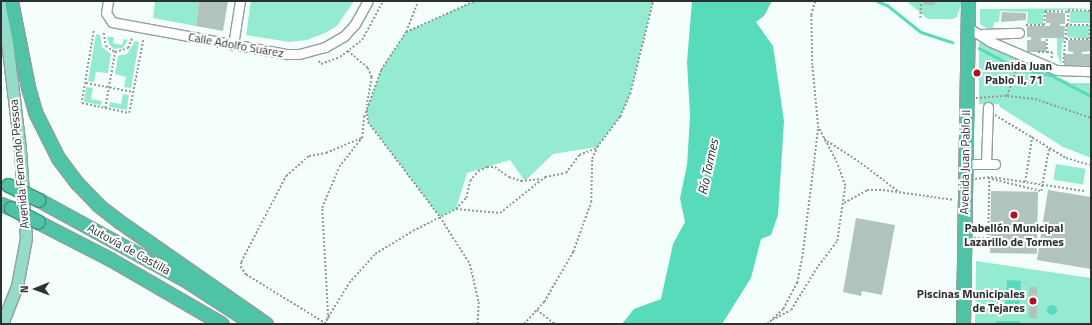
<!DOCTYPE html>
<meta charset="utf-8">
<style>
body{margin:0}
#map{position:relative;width:1092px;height:325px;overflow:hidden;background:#f4fffb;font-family:"Titillium Web",sans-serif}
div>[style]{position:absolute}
.green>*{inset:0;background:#95ead2;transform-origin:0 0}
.water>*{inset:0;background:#57dbbb;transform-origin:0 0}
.round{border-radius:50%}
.stream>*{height:2.5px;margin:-1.25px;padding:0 1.25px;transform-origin:1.25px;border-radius:1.25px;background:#57dbbb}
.building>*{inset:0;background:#b1c3bd;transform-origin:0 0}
.path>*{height:1.5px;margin-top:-0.75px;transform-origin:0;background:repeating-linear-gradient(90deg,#929b98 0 2px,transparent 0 4px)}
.roads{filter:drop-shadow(1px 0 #8fa09a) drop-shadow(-1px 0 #8fa09a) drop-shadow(0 1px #8fa09a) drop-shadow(0 -1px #8fa09a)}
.minor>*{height:9px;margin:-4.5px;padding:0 4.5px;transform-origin:4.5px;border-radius:4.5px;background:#fff}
.major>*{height:11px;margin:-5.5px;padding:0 5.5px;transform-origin:5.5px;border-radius:5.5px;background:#95dbca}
.highway>*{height:13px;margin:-6.5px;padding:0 6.5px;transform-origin:6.5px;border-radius:6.5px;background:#4ec3a6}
.bridges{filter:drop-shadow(1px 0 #41907c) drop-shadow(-1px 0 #41907c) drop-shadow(0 1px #41907c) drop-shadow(0 -1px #41907c)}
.highway-bridge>*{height:13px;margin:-6.5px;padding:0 6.5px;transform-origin:6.5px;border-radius:6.5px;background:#4ec3a6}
.dots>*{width:11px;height:11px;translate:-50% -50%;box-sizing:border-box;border:2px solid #fff;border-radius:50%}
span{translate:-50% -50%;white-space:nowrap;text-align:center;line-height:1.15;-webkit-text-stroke:4px #fff;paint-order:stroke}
.street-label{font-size:12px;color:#2a312f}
.poi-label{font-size:12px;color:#2a312f;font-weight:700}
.left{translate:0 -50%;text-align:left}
.right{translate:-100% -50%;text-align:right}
.water-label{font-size:13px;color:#182f28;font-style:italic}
.frame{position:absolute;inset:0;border:2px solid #2a312f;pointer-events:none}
.north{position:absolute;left:16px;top:269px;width:40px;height:40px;-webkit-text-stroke:3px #fff;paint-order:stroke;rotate:269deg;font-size:11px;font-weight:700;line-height:16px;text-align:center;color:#2a312f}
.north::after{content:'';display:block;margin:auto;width:14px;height:18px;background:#2a312f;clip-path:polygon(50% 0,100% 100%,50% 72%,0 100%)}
</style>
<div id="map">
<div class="green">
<div style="clip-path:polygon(155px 1px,199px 1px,196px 26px,153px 18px)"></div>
<div style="clip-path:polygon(251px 1px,354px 1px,337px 26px,325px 33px,307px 40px,289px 42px,246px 35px)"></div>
<div style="clip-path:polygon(475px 1px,653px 1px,630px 94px,620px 117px,597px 147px,553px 154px,525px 181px,510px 160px,467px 173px,456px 209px,440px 217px,368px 122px,367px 109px,381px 70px,406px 32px)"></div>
<div style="clip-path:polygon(906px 1px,961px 1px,961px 6px,957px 17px,953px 19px,928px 19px)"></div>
<div style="clip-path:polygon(1091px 8px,1044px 11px,1043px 24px,1027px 24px,1028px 12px,1000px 11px,999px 22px,994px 22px,993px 28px,986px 28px,980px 24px,980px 9px)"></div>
<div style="left:1070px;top:11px;width:21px;height:12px"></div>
<div style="clip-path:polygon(1067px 26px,1089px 26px,1089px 39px,1067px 37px)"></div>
<div style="clip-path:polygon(96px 34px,100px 35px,102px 47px,111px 54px,108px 73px,96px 72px,94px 82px,88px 81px)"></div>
<div style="clip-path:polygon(107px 37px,114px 37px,113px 43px,122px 45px,124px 39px,128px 40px,123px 48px,114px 49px,109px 44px)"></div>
<div style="clip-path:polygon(1057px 37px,1064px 38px,1064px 42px,1062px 43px,1061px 65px,1057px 53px)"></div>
<div style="clip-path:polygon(135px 41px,139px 42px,131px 88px,124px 87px,126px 77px,115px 74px,118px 56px,127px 54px)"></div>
<div style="clip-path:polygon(979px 42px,1071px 83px,1091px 83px,1091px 158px,1063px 147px,1000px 107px,999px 104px,979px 104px)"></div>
<div style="clip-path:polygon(86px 87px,93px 88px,91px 99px,102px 101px,101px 105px,84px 102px)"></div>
<div style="clip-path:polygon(123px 94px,129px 95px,127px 110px,109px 107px,110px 102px,121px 104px)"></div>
<div style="left:1056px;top:164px;width:30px;height:16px;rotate:9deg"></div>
<div style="clip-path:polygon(976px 261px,1091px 278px,1091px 324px,975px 324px)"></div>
</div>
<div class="water">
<div style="clip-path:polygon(692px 1px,772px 1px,764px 16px,756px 22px,773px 46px,784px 121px,778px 215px,771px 235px,761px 239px,751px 278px,722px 324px,622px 324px,634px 309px,661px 299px,673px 244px,685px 222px,680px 198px,687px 165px,690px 116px,687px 62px)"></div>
<div style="left:1007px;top:280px;width:14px;height:29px;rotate:4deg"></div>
<div class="round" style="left:1047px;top:305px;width:10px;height:10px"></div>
<div style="left:996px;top:321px;width:24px;height:3px"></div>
</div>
<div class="stream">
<div style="left:877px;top:1px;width:11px;rotate:22deg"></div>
<div style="left:887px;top:5px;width:43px;rotate:38.5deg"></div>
<div style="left:921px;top:32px;width:33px;rotate:18deg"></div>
<div style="left:979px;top:48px;width:45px;rotate:27.7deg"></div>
<div style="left:1019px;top:69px;width:33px;rotate:11deg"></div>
<div style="left:1051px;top:75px;width:45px;rotate:27.7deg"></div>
</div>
<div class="building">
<div style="clip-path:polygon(199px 1px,228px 1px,223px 31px,196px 26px)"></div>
<div style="left:924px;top:1px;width:11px;height:4px"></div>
<div style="clip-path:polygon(1002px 12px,1026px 13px,1026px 20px,1001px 22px)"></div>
<div style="clip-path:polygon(1046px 12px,1065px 13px,1065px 24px,1060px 24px,1060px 26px,1065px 26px,1064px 38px,1041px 38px,1041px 41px,1046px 41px,1046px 52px,1027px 52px,1027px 40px,1031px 40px,1031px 37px,1027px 37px,1027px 26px,1050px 26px,1050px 23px,1046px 23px)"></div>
<div style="clip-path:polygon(1068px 40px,1091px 40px,1091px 51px,1082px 52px,1082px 54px,1090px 54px,1090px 66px,1064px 65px,1064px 54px,1073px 54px,1073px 52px,1068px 51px)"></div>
<div style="clip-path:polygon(1048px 190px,1091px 197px,1091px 269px,1037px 260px)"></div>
<div style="left:991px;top:191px;width:47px;height:62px;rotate:1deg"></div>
<div style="clip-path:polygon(856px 218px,895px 225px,882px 295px,862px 291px,861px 296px,843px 292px)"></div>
<div style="left:1029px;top:287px;width:8px;height:31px"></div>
</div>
<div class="path">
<div style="left:920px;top:18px;width:17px;rotate:-87deg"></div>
<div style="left:1026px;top:25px;width:18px"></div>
<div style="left:1044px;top:25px;width:14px;rotate:-86deg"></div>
<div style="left:1045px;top:11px;width:23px;rotate:2deg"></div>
<div style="left:1068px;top:25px;width:15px;rotate:-90deg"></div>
<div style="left:1068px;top:10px;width:23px;rotate:2deg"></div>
<div style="left:94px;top:31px;width:73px;rotate:99.5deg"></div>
<div style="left:82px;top:103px;width:48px;rotate:12deg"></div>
<div style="left:129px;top:113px;width:74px;rotate:-79.1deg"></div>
<div style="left:406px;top:32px;width:76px;rotate:-24.2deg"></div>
<div style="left:104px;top:33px;width:13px;rotate:81deg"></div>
<div style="left:106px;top:46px;width:11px;rotate:34deg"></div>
<div style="left:115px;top:52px;width:14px;rotate:-17deg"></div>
<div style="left:128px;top:48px;width:11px;rotate:-68deg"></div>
<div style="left:1047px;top:39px;width:13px;rotate:90deg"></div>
<div style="left:1047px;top:52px;width:5px"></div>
<div style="left:1052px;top:52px;width:7px;rotate:90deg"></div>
<div style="left:1066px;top:39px;width:23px"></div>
<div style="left:1089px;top:39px;width:14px;rotate:-86deg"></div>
<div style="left:348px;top:51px;width:26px;rotate:40deg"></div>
<div style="left:368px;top:68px;width:10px;rotate:66deg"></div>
<div style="left:372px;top:77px;width:29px;rotate:100deg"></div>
<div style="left:1038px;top:52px;width:9px"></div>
<div style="left:319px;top:61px;width:4px;rotate:56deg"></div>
<div style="left:321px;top:64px;width:20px;rotate:-20deg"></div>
<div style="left:340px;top:57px;width:28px;rotate:-38deg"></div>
<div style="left:362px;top:40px;width:44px;rotate:-61.7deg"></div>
<div style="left:1063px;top:63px;width:38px;rotate:-85deg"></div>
<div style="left:1066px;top:25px;width:25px"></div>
<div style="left:1091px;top:63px;width:11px;rotate:-90deg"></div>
<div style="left:86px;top:83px;width:48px;rotate:10.8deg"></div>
<div style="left:1007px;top:96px;width:36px;rotate:-71deg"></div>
<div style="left:976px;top:98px;width:31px;rotate:-4deg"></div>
<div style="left:1007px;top:96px;width:28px;rotate:6deg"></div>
<div style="left:1035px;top:99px;width:59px;rotate:18.7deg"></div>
<div style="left:105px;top:108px;width:57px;rotate:-79.9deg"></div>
<div style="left:367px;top:110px;width:12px;rotate:85deg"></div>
<div style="left:368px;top:122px;width:119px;rotate:52.8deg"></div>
<div style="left:440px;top:217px;width:56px;rotate:57.4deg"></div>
<div style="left:470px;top:264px;width:39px;rotate:77deg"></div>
<div style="left:479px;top:302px;width:22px;rotate:93deg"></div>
<div style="left:995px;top:115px;width:83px;rotate:31.2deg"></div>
<div style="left:1066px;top:158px;width:25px;rotate:16deg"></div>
<div style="left:824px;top:139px;width:44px;rotate:33deg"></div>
<div style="left:861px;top:163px;width:48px;rotate:37.3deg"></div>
<div style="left:988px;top:178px;width:55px;rotate:13.8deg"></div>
<div style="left:1041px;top:191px;width:44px;rotate:-79.5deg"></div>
<div style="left:975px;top:179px;width:16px;rotate:-7deg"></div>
<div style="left:991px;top:177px;width:94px;rotate:8.6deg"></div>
<div style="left:1025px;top:182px;width:46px;rotate:-81.2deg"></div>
<div style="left:844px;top:203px;width:26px;rotate:-29deg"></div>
<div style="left:867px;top:190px;width:16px"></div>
<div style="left:883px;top:190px;width:72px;rotate:8deg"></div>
<div style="left:456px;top:209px;width:15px;rotate:-48deg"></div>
<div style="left:466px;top:198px;width:17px;rotate:-77deg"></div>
<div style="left:470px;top:181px;width:13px;rotate:-51deg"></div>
<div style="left:478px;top:171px;width:10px;rotate:-24deg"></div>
<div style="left:487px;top:167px;width:8px"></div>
<div style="left:495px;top:167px;width:17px;rotate:36deg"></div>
<div style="left:509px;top:177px;width:13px;rotate:18deg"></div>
<div style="left:521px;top:181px;width:20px;rotate:-6deg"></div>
<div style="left:974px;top:238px;width:16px;rotate:4deg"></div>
<div style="left:988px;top:239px;width:59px;rotate:-89deg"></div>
<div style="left:537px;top:310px;width:23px;rotate:38deg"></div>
<div style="left:328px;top:319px;width:111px;rotate:-93.1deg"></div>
<div style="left:322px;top:208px;width:44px;rotate:-67.5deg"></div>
<div style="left:339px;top:167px;width:37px;rotate:-52deg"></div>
<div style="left:362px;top:138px;width:21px;rotate:-85deg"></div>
<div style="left:364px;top:117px;width:50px;rotate:-70.1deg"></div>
<div style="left:381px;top:70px;width:45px;rotate:-56.7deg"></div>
<div style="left:406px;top:32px;width:33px;rotate:-69deg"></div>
<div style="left:772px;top:320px;width:21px;rotate:-28deg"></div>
<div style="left:791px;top:310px;width:48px;rotate:-58.6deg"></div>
<div style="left:816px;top:269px;width:35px;rotate:-53deg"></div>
<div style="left:837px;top:241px;width:56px;rotate:-81.7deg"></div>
<div style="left:845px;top:186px;width:24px;rotate:-109deg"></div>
<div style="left:837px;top:163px;width:40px;rotate:-118deg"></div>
<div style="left:324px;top:324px;width:48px;rotate:-58.6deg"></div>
<div style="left:349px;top:283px;width:39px;rotate:-48deg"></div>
<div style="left:375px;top:254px;width:44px;rotate:-31.2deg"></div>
<div style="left:413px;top:231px;width:48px;rotate:-27.1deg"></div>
<div style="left:456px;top:209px;width:44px;rotate:5.2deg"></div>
<div style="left:500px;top:213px;width:58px;rotate:-38.7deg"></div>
<div style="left:545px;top:177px;width:21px;rotate:-11deg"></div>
<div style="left:566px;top:173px;width:22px;rotate:-54deg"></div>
<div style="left:579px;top:155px;width:19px;rotate:-21deg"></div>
<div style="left:326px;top:324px;width:94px;rotate:-148.5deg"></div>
<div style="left:246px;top:275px;width:9px;rotate:-126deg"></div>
<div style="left:241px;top:268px;width:6px;rotate:-90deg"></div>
<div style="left:241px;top:262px;width:97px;rotate:-62.4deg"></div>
<div style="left:286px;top:176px;width:30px;rotate:-41deg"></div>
<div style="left:309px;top:156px;width:17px;rotate:-10deg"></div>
<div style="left:326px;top:153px;width:38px;rotate:-23deg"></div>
<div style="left:524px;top:324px;width:30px;rotate:-48deg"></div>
<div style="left:544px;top:302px;width:58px;rotate:-59.9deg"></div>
<div style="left:573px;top:252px;width:53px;rotate:-70.2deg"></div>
<div style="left:591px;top:202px;width:43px;rotate:-88.7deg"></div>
<div style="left:592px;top:159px;width:13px;rotate:-67deg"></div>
<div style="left:597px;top:147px;width:38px;rotate:-53deg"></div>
<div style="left:620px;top:117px;width:25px;rotate:-67deg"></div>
<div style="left:630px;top:94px;width:96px;rotate:-76.1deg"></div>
<div style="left:767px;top:324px;width:22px;rotate:-43deg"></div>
<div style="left:783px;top:309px;width:30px;rotate:-62deg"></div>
<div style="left:797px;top:283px;width:25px;rotate:-79deg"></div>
<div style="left:802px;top:258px;width:131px;rotate:-83deg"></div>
<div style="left:818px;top:128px;width:63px;rotate:-95.4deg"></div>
<div style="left:812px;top:65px;width:50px;rotate:-91.1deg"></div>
<div style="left:811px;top:15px;width:15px;rotate:-74deg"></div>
</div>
<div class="roads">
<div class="minor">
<div style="left:108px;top:1px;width:12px;rotate:99deg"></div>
<div style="left:106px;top:13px;width:11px;rotate:56deg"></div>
<div style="left:112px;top:22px;width:178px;rotate:10.4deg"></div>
<div style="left:287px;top:54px;width:12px"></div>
<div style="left:299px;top:54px;width:27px;rotate:-15deg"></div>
<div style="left:325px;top:47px;width:22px;rotate:-30deg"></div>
<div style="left:344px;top:36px;width:16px;rotate:-47deg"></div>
<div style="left:355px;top:24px;width:26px;rotate:-61deg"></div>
<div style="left:967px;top:27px;width:26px;rotate:32deg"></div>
<div style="left:989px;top:41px;width:73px;rotate:23.4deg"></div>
<div style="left:1056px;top:70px;width:35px;rotate:2deg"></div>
<div style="left:982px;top:34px;width:37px;rotate:-2deg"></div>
<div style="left:233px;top:45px;width:45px;rotate:-81deg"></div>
<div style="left:965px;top:164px;width:30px"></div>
<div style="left:986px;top:164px;width:57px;rotate:-88deg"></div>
</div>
<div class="major">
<div style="left:2px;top:324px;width:41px;rotate:-68.5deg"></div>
<div style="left:17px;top:286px;width:49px;rotate:-79.4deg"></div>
<div style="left:26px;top:238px;width:89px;rotate:-93.9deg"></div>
<div style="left:20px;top:149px;width:149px;rotate:-96.9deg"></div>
</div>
<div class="highway">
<div style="left:11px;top:1px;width:88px;rotate:78.8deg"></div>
<div style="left:28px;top:87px;width:26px;rotate:74deg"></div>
<div style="left:35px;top:112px;width:51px;rotate:63.4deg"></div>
<div style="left:58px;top:158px;width:31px;rotate:53deg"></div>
<div style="left:77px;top:183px;width:30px;rotate:46deg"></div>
<div style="left:98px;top:205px;width:28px;rotate:38deg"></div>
<div style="left:120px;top:222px;width:178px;rotate:34.9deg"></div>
<div style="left:39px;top:200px;width:169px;rotate:28.7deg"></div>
<div style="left:187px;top:281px;width:79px;rotate:33.1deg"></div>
<div style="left:1px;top:204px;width:11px;rotate:22deg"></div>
<div style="left:38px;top:222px;width:81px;rotate:27.2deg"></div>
<div style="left:110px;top:259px;width:129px;rotate:30.1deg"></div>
<div style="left:963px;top:324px;width:323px;rotate:-89.1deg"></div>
</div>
</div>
<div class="bridges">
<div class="highway-bridge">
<div style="left:8px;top:185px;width:34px;rotate:26deg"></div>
<div style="left:11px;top:208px;width:30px;rotate:27deg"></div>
</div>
</div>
<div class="dots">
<div style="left:977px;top:73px;background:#a91322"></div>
<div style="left:1014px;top:215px;background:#a91322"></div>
<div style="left:1033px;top:301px;background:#a91322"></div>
</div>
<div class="street-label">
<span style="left:236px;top:45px;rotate:10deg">Calle Adolfo Suárez</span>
<span style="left:965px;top:162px;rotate:-89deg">Avenida Juan Pablo II</span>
<span style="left:19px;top:164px;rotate:-95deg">Avenida Fernando Pessoa</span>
<span style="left:129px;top:249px;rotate:29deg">Autovía de Castilla</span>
</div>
<div class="poi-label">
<span class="left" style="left:985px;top:73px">Avenida Juan<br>Pablo II, 71</span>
<span style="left:1014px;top:235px">Pabellón Municipal<br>Lazarillo de Tormes</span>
<span class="right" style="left:1025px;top:301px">Piscinas Municipales<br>de Tejares</span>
</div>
<div class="water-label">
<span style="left:708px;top:167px;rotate:-78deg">Río Tormes</span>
</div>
<div class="frame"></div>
<div class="north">N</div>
</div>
